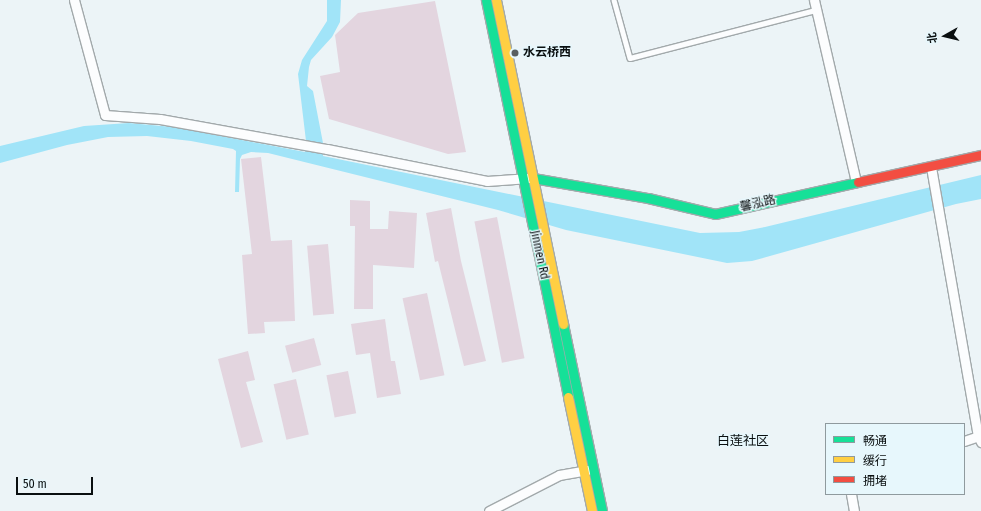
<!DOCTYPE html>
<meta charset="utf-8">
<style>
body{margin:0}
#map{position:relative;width:981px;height:511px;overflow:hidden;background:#ecf4f7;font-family:"Fira Sans Condensed","Noto Sans SC",sans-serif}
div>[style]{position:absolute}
.water>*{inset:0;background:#a1e4f8}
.building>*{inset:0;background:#e3d5df;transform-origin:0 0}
.roads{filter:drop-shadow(1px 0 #a2a9ab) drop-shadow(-1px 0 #a2a9ab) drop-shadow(0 1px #a2a9ab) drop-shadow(0 -1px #a2a9ab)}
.lane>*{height:4.5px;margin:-2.25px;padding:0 2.25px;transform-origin:2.25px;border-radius:2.25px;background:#fcfdfe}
.street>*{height:9px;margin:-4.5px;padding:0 4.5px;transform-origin:4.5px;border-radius:4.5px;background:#fcfdfe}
.fast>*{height:9px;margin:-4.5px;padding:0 4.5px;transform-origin:4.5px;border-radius:4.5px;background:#16e098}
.slow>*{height:9px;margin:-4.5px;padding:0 4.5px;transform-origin:4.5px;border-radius:4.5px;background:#ffcf43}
.jam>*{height:9px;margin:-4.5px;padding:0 4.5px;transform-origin:4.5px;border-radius:4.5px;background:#f24e42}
.dots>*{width:11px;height:11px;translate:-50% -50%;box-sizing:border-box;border:2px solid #e7f7fc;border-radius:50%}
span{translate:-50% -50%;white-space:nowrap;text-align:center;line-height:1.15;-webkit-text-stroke:3px #e7f7fc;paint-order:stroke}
.poi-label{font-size:12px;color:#0a0f10;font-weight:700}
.left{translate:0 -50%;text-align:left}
.street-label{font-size:12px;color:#0a0f10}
.neighbourhood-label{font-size:13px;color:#0a0f10}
.legend{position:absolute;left:825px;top:423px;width:140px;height:72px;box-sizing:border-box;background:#e7f7fc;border:1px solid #8f9a9e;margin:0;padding:5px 7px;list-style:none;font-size:12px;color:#0a0f10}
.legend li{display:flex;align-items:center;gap:8px;height:20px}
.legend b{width:20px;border:1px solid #8f9a9e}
.north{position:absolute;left:925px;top:16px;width:40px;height:40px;-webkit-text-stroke:3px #e7f7fc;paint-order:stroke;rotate:262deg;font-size:11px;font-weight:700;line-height:16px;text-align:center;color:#0a0f10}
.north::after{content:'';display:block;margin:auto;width:14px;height:18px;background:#0a0f10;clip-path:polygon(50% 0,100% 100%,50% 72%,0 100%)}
.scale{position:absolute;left:16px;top:477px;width:77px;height:18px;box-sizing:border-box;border:2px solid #0a0f10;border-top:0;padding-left:5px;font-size:12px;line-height:14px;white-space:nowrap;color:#0a0f10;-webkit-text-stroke:3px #e7f7fc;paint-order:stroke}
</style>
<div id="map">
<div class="water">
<div style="clip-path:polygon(327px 0,341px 0,340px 22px,332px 37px,311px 60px,309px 67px,307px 86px,313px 91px,323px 143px,323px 156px,700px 233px,739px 232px,765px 227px,981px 175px,981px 199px,956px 204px,752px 261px,727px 263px,566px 230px,498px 210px,268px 153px,251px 152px,242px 155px,240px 159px,239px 192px,235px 192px,236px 151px,233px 149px,191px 141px,147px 136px,108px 137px,67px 145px,0 163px,0 146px,84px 126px,129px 123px,173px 127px,305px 152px,306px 141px,298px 74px,302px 60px,327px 21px)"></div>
</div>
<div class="building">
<div style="clip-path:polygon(435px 1px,466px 152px,448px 154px,329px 119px,320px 76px,340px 72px,335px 35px,358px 13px)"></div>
<div style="clip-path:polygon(261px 157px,271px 241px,292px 240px,295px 321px,264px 322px,265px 333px,248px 334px,242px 255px,252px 254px,241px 159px)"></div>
<div style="clip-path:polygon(350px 200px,370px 201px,370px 229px,388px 229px,389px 211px,417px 213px,414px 268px,373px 265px,373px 309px,354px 309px,355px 226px,350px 226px)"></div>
<div style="clip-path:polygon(451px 208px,461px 261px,486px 361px,464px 366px,438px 261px,435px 262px,426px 213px)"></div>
<div style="left:497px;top:217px;width:144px;height:23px;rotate:79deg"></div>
<div style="left:328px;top:244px;width:70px;height:21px;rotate:85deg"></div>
<div style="left:427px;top:293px;width:84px;height:25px;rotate:78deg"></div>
<div style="clip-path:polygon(385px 319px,391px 361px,395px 361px,401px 394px,377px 398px,370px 353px,356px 355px,351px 324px)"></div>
<div style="left:314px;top:338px;width:28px;height:30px;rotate:75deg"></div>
<div style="clip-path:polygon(248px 351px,255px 380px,246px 382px,263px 442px,241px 448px,218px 359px)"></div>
<div style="left:348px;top:371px;width:43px;height:22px;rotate:79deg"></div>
<div style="left:296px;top:379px;width:57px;height:23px;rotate:77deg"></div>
</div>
<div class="roads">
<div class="lane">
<div style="left:614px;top:0;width:60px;rotate:74.6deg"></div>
<div style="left:630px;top:58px;width:192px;rotate:-14.5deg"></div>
</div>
<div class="street">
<div style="left:74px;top:0;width:119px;rotate:74.9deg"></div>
<div style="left:105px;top:115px;width:55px;rotate:4.2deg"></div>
<div style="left:160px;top:119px;width:170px;rotate:10.2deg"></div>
<div style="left:327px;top:149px;width:163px;rotate:11.3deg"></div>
<div style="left:487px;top:181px;width:42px;rotate:-4.1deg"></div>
<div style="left:814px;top:0;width:187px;rotate:77deg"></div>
<div style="left:931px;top:167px;width:273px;rotate:80.1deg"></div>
<div style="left:978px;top:436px;width:7px;rotate:63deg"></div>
<div style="left:964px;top:441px;width:18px;rotate:-19deg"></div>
<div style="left:851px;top:494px;width:17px;rotate:80deg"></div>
<div style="left:489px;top:511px;width:79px;rotate:-27.2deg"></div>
<div style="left:559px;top:475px;width:29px;rotate:-10deg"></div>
</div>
<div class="fast">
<div style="left:486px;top:0;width:405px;rotate:78.3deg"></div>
<div style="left:533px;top:178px;width:117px;rotate:9.9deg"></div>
<div style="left:648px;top:198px;width:69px;rotate:13.4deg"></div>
<div style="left:715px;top:214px;width:147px;rotate:-12.6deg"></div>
<div style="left:563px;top:324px;width:191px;rotate:78.2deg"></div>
</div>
<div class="slow">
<div style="left:496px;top:0;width:331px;rotate:78.3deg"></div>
<div style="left:568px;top:397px;width:116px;rotate:78.1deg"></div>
</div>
<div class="jam">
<div style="left:858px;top:182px;width:126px;rotate:-12.4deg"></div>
</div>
</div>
<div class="dots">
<div style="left:515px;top:53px;background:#595f61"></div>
</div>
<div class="poi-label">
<span class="left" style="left:523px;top:53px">水云桥西</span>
</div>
<div class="street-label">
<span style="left:758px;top:204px;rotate:-13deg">馨泓路</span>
<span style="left:539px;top:255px;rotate:78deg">Jinmen Rd</span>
</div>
<div class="neighbourhood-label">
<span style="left:743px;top:441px">白莲社区</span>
</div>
<ul class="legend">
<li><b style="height:5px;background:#16e098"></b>畅通</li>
<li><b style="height:5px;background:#ffcf43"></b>缓行</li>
<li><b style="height:5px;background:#f24e42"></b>拥堵</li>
</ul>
<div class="north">北</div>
<div class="scale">50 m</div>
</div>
